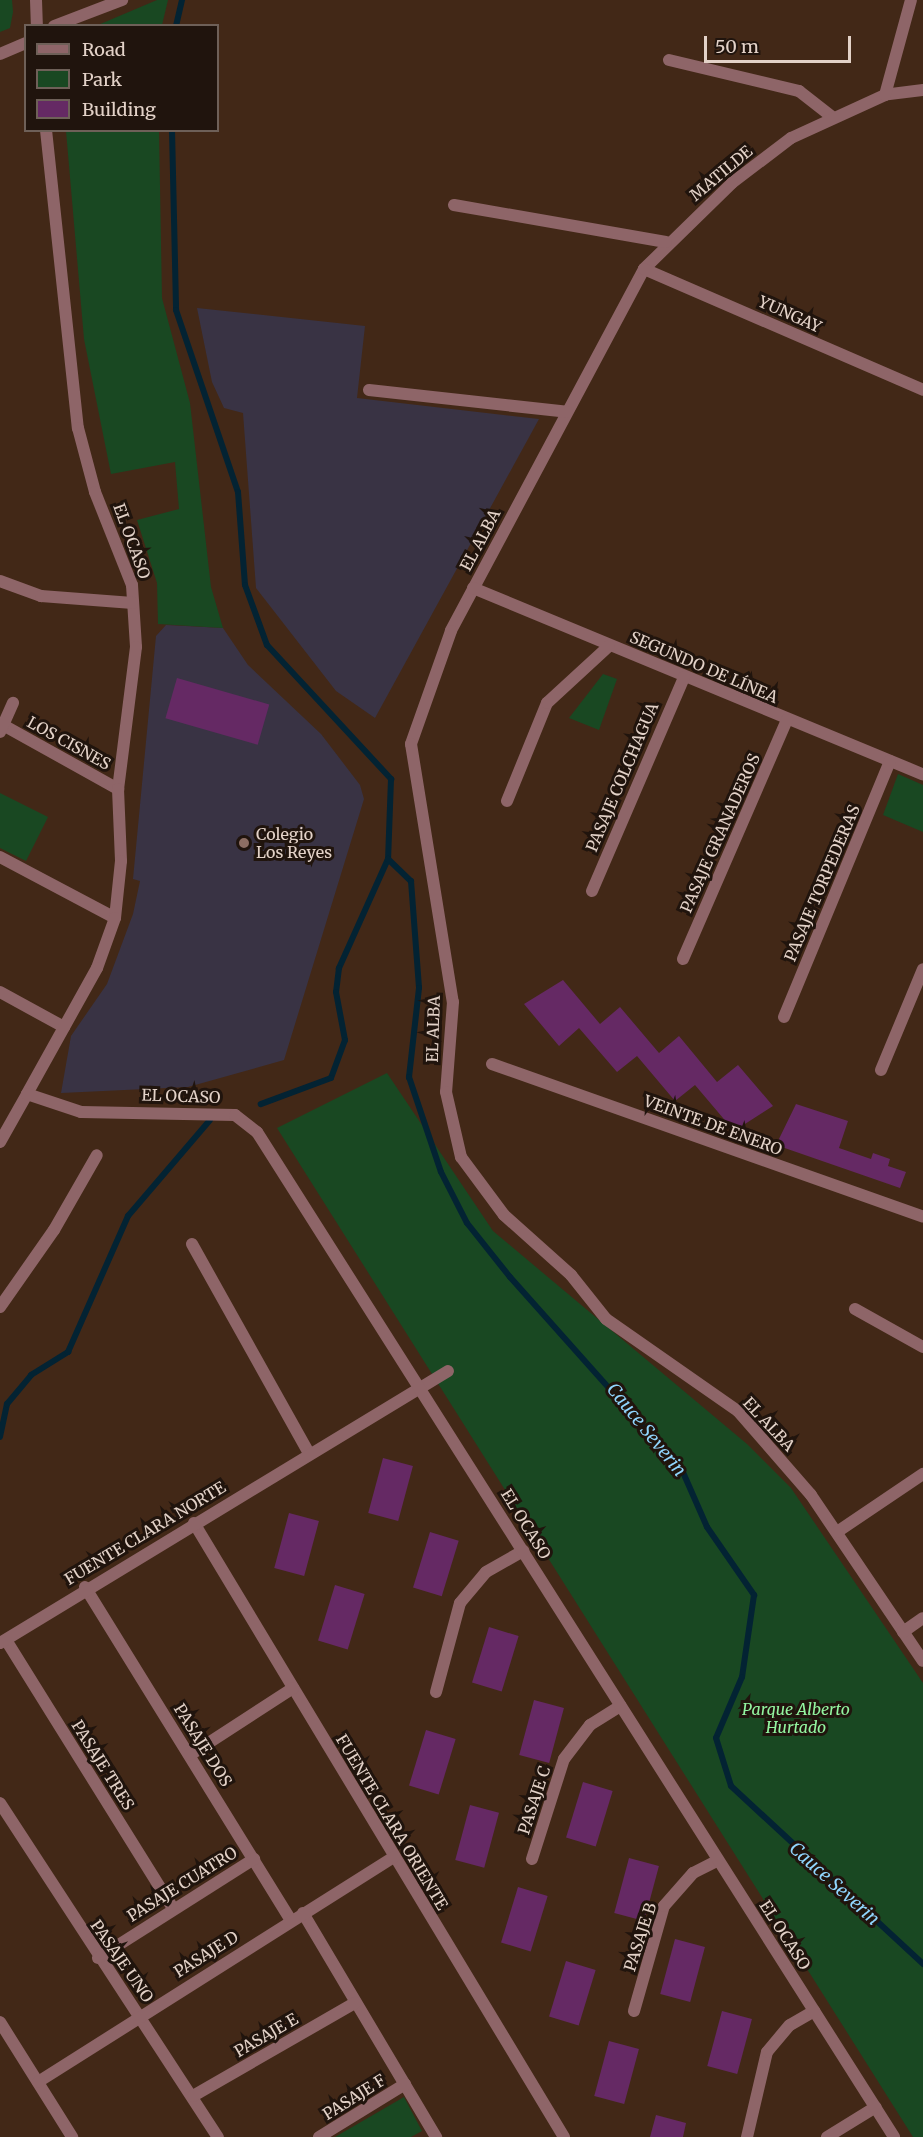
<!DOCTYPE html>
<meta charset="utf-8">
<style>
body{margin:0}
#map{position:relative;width:923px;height:2137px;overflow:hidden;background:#422817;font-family:Merriweather,serif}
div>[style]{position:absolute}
.education>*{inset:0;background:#393344}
.green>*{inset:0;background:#194822}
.stream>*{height:6px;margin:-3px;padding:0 3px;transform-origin:3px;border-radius:3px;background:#032333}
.building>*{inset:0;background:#652964;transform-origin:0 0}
.minor>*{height:12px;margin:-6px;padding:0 6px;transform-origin:6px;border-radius:6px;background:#8e6568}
.tertiary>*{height:12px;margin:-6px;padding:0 6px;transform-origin:6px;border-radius:6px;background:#8e6568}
.dots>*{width:16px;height:16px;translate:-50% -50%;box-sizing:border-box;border:3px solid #20140d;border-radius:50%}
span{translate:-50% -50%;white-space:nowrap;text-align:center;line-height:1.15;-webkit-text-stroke:6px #20140d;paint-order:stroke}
.street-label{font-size:16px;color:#e3d2c8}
.poi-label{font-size:16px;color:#e3d2c8}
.left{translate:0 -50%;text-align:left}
.park-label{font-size:16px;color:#93f5a0;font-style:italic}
.water-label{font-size:18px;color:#90d5fd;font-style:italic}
.legend{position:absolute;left:24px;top:24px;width:195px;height:108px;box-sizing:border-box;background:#20140d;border:2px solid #6e6058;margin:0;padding:8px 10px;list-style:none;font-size:18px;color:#e3d2c8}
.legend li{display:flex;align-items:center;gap:12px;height:30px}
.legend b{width:30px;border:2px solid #6e6058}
.scale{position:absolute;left:704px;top:36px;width:147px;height:27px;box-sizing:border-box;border:3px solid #e3d2c8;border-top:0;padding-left:8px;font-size:18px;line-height:21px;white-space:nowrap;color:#e3d2c8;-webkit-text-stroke:4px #20140d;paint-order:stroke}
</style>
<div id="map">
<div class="education">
<div style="clip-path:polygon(197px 308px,365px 326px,357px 398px,539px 419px,375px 718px,336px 691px,256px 588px,243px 413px,224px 408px,212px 382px)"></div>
<div style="clip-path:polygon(166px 625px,223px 628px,248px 665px,321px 734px,360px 785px,364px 799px,284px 1060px,188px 1087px,61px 1093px,71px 1036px,107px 984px,133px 914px,140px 881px,133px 879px,156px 636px)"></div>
</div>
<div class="green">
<div style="clip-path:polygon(0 0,12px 0,13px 12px,10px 28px,0 32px)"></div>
<div style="clip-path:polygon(157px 0,168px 0,162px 25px,98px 25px)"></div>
<div style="clip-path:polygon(66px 131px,159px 131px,162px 298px,190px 403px,211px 587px,223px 628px,158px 624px,157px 583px,137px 520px,179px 509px,175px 462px,111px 474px,84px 339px)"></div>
<div style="clip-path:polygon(603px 674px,617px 679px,599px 730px,569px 718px)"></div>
<div style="clip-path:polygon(898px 774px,923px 785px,923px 832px,883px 815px)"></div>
<div style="clip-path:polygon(0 793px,48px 817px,26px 861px,0 848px)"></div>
<div style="clip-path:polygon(387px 1073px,493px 1231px,747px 1444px,791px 1488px,923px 1683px,923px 2137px,913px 2137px,277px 1128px)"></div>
<div style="clip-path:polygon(404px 2097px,422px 2131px,411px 2137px,335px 2137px)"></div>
</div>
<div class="stream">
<div style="left:176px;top:26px;width:27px;rotate:-77deg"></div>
<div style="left:172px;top:130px;width:180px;rotate:88.7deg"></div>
<div style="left:176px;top:310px;width:192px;rotate:71.2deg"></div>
<div style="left:238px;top:492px;width:93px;rotate:85.7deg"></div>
<div style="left:245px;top:585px;width:64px;rotate:69.9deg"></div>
<div style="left:267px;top:645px;width:183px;rotate:47.2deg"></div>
<div style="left:391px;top:779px;width:80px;rotate:92.1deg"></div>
<div style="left:388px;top:859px;width:120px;rotate:114.2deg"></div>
<div style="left:339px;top:968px;width:24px;rotate:97deg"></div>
<div style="left:336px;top:992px;width:49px;rotate:79.4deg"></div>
<div style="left:345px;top:1040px;width:40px;rotate:110.2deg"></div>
<div style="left:331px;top:1078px;width:75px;rotate:159.6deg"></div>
<div style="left:388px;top:859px;width:32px;rotate:44deg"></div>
<div style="left:411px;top:881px;width:107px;rotate:85.7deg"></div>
<div style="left:419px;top:988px;width:90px;rotate:96.4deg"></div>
<div style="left:409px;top:1077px;width:100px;rotate:71.4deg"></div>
<div style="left:441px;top:1172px;width:57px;rotate:63deg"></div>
<div style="left:467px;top:1223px;width:69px;rotate:51.5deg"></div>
<div style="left:510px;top:1277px;width:259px;rotate:48.3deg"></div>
<div style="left:682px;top:1470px;width:62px;rotate:66.3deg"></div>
<div style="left:707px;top:1527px;width:83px;rotate:55.3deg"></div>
<div style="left:754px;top:1595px;width:83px;rotate:98.3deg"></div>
<div style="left:742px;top:1677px;width:66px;rotate:113.1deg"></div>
<div style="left:716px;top:1738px;width:50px;rotate:72.6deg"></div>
<div style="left:731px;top:1786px;width:262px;rotate:42.8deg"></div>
<div style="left:0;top:1437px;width:34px;rotate:-78deg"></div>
<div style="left:7px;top:1404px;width:38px;rotate:-50deg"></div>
<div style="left:31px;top:1375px;width:44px;rotate:-31.9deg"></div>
<div style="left:68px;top:1352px;width:149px;rotate:-66.2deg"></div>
<div style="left:128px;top:1216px;width:126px;rotate:-49.5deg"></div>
</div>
<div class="building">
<div style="left:177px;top:678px;width:96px;height:42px;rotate:16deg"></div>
<div style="clip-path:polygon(563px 980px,600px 1024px,620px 1007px,659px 1053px,679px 1036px,717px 1082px,738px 1065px,773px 1106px,734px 1131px,695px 1085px,675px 1101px,637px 1056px,617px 1072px,579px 1028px,559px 1046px,524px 1004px)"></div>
<div style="clip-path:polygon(796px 1104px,848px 1121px,839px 1148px,871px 1159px,873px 1153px,890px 1159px,888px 1166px,906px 1172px,900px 1188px,776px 1145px)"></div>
<div style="left:383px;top:1458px;width:31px;height:57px;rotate:15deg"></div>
<div style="left:289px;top:1513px;width:31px;height:57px;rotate:15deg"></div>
<div style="left:430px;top:1532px;width:30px;height:58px;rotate:17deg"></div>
<div style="left:335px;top:1585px;width:31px;height:58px;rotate:17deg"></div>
<div style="left:489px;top:1627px;width:31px;height:58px;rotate:17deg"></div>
<div style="left:534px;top:1700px;width:31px;height:57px;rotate:15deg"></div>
<div style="left:426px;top:1730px;width:31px;height:58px;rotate:17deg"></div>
<div style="left:583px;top:1782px;width:31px;height:58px;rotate:17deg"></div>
<div style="left:470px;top:1805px;width:30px;height:57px;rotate:15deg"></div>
<div style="left:629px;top:1858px;width:31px;height:57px;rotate:15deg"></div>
<div style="left:518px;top:1887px;width:31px;height:58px;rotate:17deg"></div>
<div style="left:675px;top:1939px;width:31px;height:57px;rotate:15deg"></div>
<div style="left:566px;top:1961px;width:31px;height:58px;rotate:17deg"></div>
<div style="left:722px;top:2011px;width:31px;height:57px;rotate:15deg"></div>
<div style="left:609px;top:2041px;width:31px;height:57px;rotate:15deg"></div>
<div style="clip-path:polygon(656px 2115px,686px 2123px,683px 2137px,650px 2137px)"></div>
</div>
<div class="minor">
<div style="left:54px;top:26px;width:73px;rotate:-20.9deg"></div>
<div style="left:0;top:54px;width:28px;rotate:-23deg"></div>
<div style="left:669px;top:60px;width:134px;rotate:13.4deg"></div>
<div style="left:799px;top:91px;width:41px;rotate:38deg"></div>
<div style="left:923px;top:90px;width:38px;rotate:173deg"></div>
<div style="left:885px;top:95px;width:103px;rotate:155.4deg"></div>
<div style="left:791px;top:138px;width:74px;rotate:142.7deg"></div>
<div style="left:732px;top:183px;width:123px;rotate:135.7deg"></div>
<div style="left:644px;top:269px;width:410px;rotate:118.1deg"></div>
<div style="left:451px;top:631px;width:120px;rotate:109.5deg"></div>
<div style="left:411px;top:744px;width:261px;rotate:80.8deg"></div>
<div style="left:453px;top:1002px;width:90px;rotate:94.4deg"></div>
<div style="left:446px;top:1092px;width:67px;rotate:77deg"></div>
<div style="left:461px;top:1157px;width:72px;rotate:53.4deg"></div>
<div style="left:504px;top:1215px;width:90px;rotate:41.8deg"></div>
<div style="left:571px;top:1275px;width:56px;rotate:51.5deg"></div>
<div style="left:606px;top:1319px;width:161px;rotate:34.9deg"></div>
<div style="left:738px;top:1411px;width:111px;rotate:49deg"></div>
<div style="left:811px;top:1495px;width:200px;rotate:56deg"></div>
<div style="left:885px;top:95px;width:98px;rotate:-74.7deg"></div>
<div style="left:454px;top:205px;width:215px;rotate:9.9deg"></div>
<div style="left:644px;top:269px;width:304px;rotate:23.4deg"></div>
<div style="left:369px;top:390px;width:199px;rotate:6.3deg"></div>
<div style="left:473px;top:588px;width:487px;rotate:22.5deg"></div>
<div style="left:3px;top:725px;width:132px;rotate:29.1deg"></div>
<div style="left:0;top:732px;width:32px;rotate:-66deg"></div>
<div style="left:507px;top:801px;width:106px;rotate:-67.8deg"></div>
<div style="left:547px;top:703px;width:84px;rotate:-42.6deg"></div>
<div style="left:0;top:857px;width:130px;rotate:27.9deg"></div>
<div style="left:592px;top:891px;width:233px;rotate:-66.7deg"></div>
<div style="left:683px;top:959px;width:261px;rotate:-66.5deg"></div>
<div style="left:0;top:992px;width:73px;rotate:28.7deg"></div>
<div style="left:784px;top:1017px;width:277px;rotate:-67.5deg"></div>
<div style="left:492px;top:1064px;width:457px;rotate:19.5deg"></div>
<div style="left:881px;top:1070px;width:109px;rotate:-67.4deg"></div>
<div style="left:0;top:1142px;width:55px;rotate:-60.6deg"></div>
<div style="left:192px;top:1244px;width:240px;rotate:60.8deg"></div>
<div style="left:0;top:1307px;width:94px;rotate:-55deg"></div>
<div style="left:54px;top:1230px;width:86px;rotate:-60.2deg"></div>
<div style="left:855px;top:1309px;width:78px;rotate:29.2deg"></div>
<div style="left:194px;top:1523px;width:717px;rotate:58.93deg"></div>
<div style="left:837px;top:1532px;width:104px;rotate:-34deg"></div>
<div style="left:85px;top:1587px;width:392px;rotate:58.3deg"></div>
<div style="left:903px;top:1632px;width:24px;rotate:-35deg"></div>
<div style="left:6px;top:1640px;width:316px;rotate:58.1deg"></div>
<div style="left:0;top:1643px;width:524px;rotate:-31.26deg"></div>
<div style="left:436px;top:1692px;width:92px;rotate:-74.9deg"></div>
<div style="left:460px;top:1603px;width:40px;rotate:-50deg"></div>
<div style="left:486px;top:1572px;width:43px;rotate:-29.6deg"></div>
<div style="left:190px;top:1755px;width:123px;rotate:-33deg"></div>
<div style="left:0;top:1803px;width:399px;rotate:56.9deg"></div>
<div style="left:532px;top:1859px;width:105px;rotate:-72.3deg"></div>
<div style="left:564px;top:1759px;width:43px;rotate:-52.6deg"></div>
<div style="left:590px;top:1725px;width:36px;rotate:-32deg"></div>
<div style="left:303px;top:1913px;width:261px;rotate:59.3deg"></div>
<div style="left:98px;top:1958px;width:185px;rotate:-32.4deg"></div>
<div style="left:634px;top:2011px;width:109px;rotate:-74.1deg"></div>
<div style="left:664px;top:1906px;width:44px;rotate:-48.7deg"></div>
<div style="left:693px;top:1873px;width:28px;rotate:-27deg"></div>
<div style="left:0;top:2022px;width:136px;rotate:57.9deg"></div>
<div style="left:38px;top:2082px;width:421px;rotate:-32.3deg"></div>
<div style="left:193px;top:2096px;width:187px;rotate:-29.9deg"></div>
<div style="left:319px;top:2137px;width:101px;rotate:-31.6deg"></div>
<div style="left:747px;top:2137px;width:87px;rotate:-76.8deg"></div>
<div style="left:767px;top:2052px;width:35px;rotate:-50deg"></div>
<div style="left:790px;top:2025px;width:28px;rotate:-30deg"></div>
<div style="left:827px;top:2137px;width:57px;rotate:-31.5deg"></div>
</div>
<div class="tertiary">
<div style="left:36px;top:0;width:26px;rotate:88deg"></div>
<div style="left:46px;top:130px;width:300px;rotate:83.9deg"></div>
<div style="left:78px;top:428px;width:66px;rotate:75.1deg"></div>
<div style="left:95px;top:492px;width:100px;rotate:68.3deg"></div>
<div style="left:132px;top:585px;width:62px;rotate:86.3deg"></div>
<div style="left:136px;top:647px;width:143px;rotate:97.2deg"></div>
<div style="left:118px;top:789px;width:72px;rotate:87.6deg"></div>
<div style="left:121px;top:861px;width:57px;rotate:96deg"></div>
<div style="left:115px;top:918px;width:53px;rotate:109.8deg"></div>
<div style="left:97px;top:968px;width:144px;rotate:119.1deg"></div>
<div style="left:27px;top:1094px;width:57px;rotate:18.4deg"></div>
<div style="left:81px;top:1112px;width:154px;rotate:1.1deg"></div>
<div style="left:235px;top:1115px;width:28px;rotate:38deg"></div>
<div style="left:257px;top:1132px;width:1190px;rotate:57.63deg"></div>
<div style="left:0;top:581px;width:44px;rotate:20.1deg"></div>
<div style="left:41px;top:596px;width:92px;rotate:4.4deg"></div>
</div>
<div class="dots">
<div style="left:244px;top:843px;background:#8d6e63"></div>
</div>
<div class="street-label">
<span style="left:721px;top:173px;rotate:-40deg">MATILDE</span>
<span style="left:790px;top:314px;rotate:24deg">YUNGAY</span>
<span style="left:480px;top:540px;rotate:-62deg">EL ALBA</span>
<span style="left:132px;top:541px;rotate:70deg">EL OCASO</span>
<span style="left:704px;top:667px;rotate:23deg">SEGUNDO DE LÍNEA</span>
<span style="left:69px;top:743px;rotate:29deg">LOS CISNES</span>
<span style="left:622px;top:777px;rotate:-67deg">PASAJE COLCHAGUA</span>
<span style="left:720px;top:833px;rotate:-66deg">PASAJE GRANADEROS</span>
<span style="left:822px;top:883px;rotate:-67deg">PASAJE TORPEDERAS</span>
<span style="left:433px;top:1029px;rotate:-88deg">EL ALBA</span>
<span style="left:181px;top:1096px;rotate:2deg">EL OCASO</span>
<span style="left:713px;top:1125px;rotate:20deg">VEINTE DE ENERO</span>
<span style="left:769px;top:1424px;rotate:47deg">EL ALBA</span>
<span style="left:526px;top:1524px;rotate:58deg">EL OCASO</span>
<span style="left:145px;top:1533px;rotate:-31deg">FUENTE CLARA NORTE</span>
<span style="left:203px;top:1745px;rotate:58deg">PASAJE DOS</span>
<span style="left:103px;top:1765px;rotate:58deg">PASAJE TRES</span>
<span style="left:534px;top:1800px;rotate:-72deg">PASAJE C</span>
<span style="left:392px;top:1822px;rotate:59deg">FUENTE CLARA ORIENTE</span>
<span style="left:182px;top:1884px;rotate:-32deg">PASAJE CUATRO</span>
<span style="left:785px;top:1935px;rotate:57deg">EL OCASO</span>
<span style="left:640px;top:1937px;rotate:-72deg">PASAJE B</span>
<span style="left:206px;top:1954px;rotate:-32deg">PASAJE D</span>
<span style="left:122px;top:1961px;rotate:55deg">PASAJE UNO</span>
<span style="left:266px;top:2035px;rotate:-30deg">PASAJE E</span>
<span style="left:354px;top:2097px;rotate:-32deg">PASAJE F</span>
</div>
<div class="poi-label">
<span class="left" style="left:256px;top:843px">Colegio<br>Los Reyes</span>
</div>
<div class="park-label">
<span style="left:796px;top:1718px">Parque Alberto<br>Hurtado</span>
</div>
<div class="water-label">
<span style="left:646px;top:1430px;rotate:51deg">Cauce Severin</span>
<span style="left:834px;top:1884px;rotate:42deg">Cauce Severin</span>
</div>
<ul class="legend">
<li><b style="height:8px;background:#8e6568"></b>Road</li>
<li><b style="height:16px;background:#194822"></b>Park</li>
<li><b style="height:16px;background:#652964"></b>Building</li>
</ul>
<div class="scale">50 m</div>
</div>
